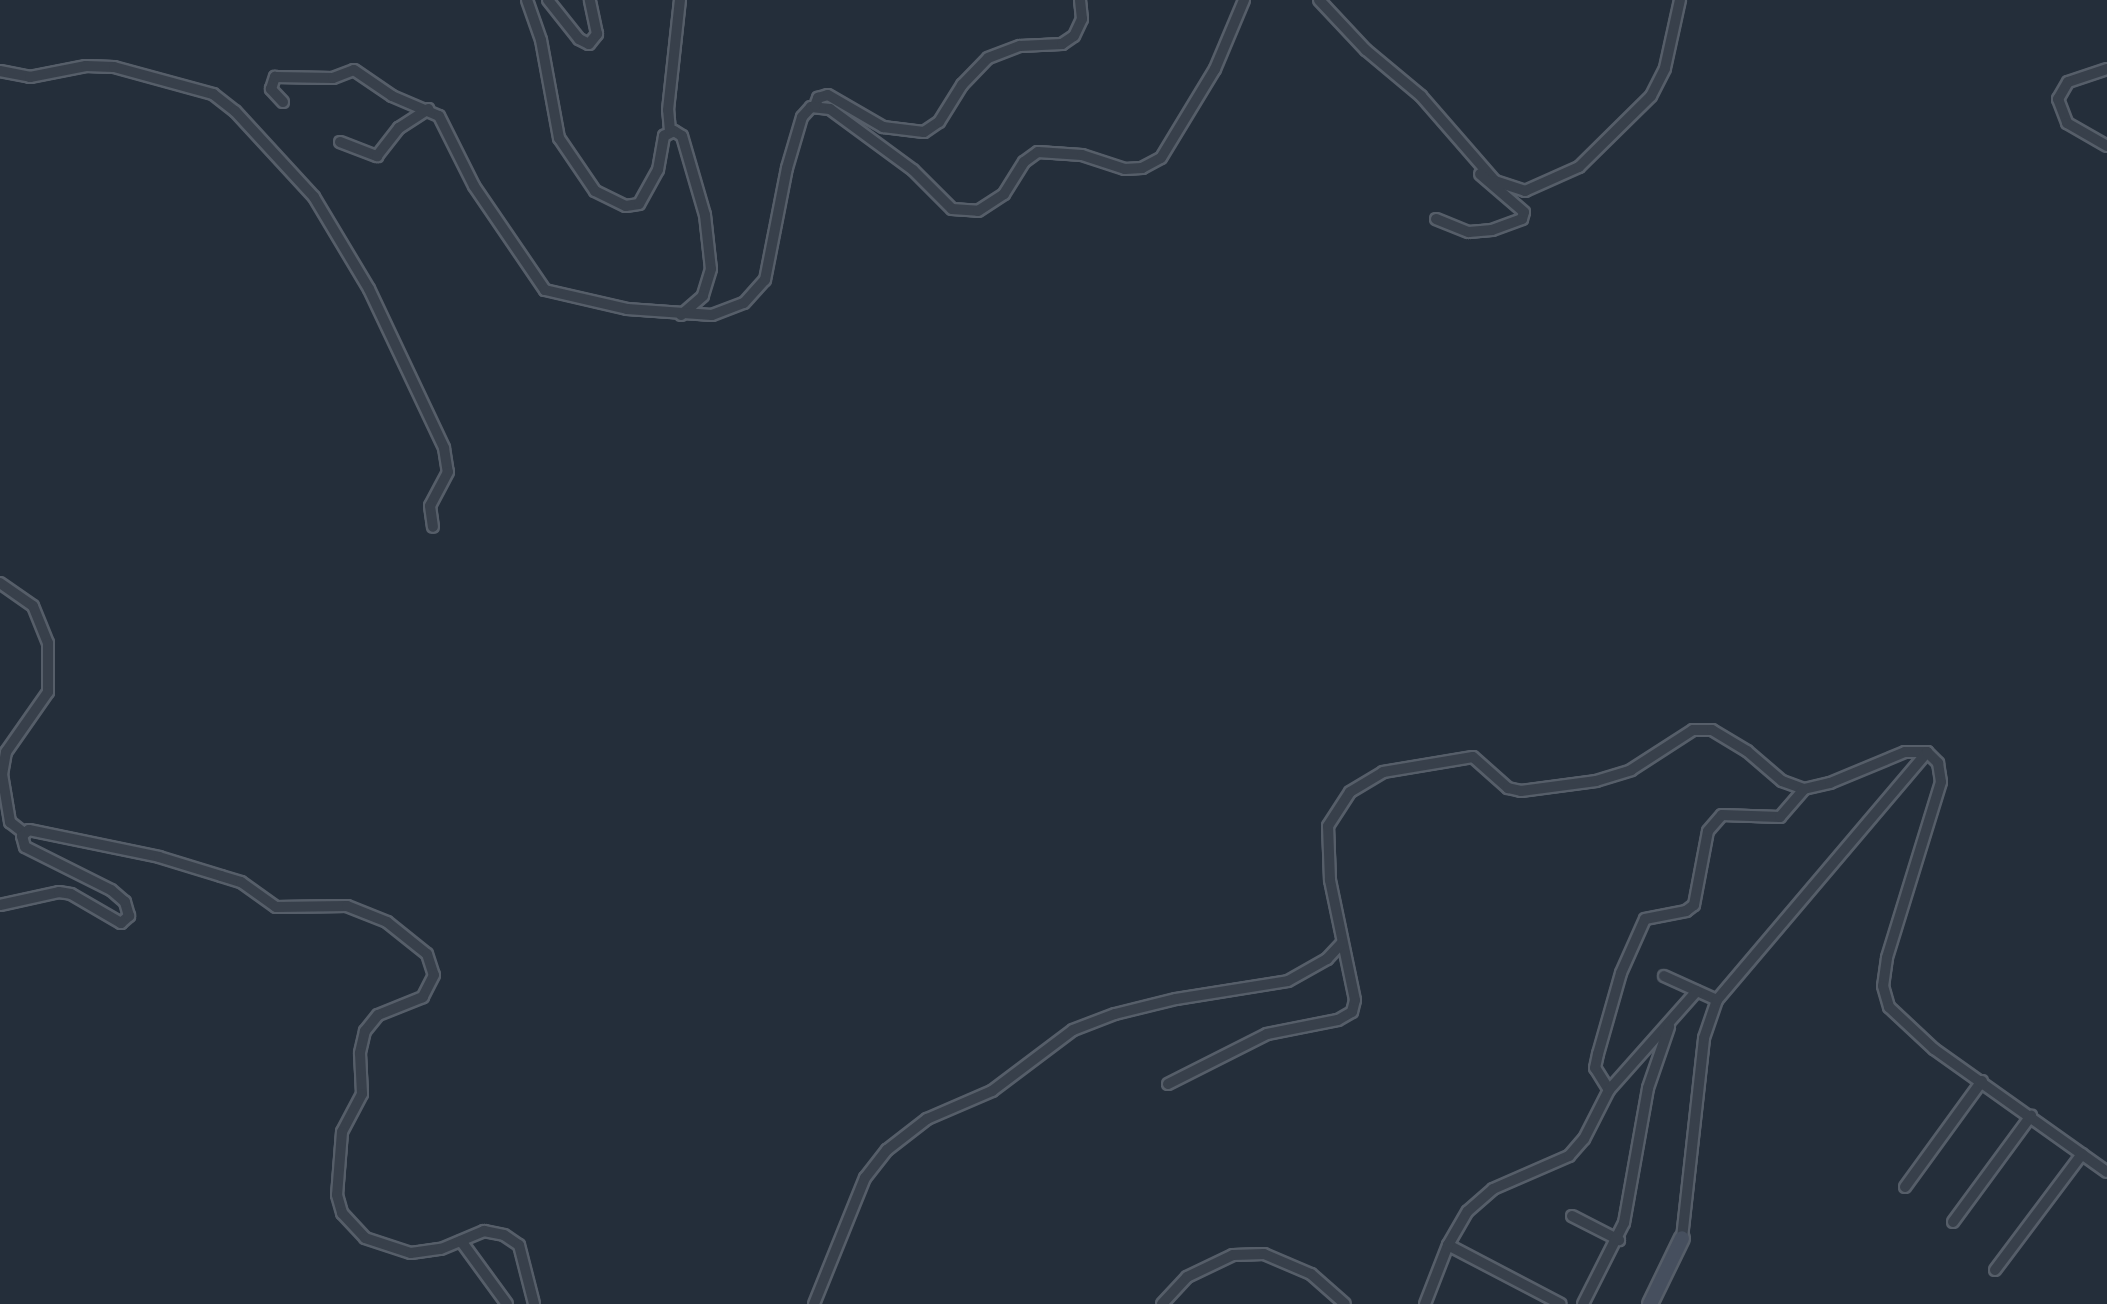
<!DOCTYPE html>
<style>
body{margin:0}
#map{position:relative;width:2107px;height:1304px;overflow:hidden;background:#242e3a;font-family:"Asap Condensed",sans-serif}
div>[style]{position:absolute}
.roads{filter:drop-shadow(2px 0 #565e69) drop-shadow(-2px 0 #565e69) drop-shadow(0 2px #565e69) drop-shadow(0 -2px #565e69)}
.street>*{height:10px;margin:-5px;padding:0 5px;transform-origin:5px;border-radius:5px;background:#38404b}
.secondary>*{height:14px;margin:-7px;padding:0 7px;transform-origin:7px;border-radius:7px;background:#464f5e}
span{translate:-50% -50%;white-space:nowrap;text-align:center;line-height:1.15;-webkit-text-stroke:5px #1d2530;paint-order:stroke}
</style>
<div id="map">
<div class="roads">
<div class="street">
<div style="left:527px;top:0;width:42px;rotate:70.7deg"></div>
<div style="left:541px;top:40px;width:100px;rotate:79.6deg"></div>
<div style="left:559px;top:138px;width:64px;rotate:55.8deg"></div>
<div style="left:595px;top:191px;width:34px;rotate:26deg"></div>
<div style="left:626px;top:206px;width:13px;rotate:-9deg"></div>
<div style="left:639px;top:204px;width:39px;rotate:-61deg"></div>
<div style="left:658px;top:170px;width:35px;rotate:-80deg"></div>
<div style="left:664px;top:136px;width:11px;rotate:-27deg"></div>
<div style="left:674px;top:131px;width:9px;rotate:32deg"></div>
<div style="left:682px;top:136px;width:82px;rotate:73.8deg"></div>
<div style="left:705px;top:215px;width:54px;rotate:83.7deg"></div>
<div style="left:711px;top:269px;width:28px;rotate:107deg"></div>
<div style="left:703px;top:296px;width:29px;rotate:139deg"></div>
<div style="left:548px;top:0;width:50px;rotate:51.5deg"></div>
<div style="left:579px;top:39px;width:11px;rotate:27deg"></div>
<div style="left:589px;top:44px;width:13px;rotate:-51deg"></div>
<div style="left:597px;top:34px;width:35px;rotate:-102deg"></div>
<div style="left:1319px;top:0;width:69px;rotate:46.8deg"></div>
<div style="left:1366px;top:50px;width:72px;rotate:39.9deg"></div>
<div style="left:1421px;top:96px;width:113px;rotate:49deg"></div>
<div style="left:1495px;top:181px;width:32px;rotate:18deg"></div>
<div style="left:1525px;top:191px;width:59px;rotate:-24deg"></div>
<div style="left:1579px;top:167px;width:101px;rotate:-44.6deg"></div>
<div style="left:1651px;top:96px;width:31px;rotate:-63deg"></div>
<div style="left:1665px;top:68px;width:70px;rotate:-77.6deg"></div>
<div style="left:2107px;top:69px;width:41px;rotate:161.6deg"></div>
<div style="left:2068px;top:82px;width:20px;rotate:120deg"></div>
<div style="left:2058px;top:99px;width:26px;rotate:69deg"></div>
<div style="left:2067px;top:123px;width:46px;rotate:29.9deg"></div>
<div style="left:0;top:71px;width:31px;rotate:11deg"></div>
<div style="left:30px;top:77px;width:57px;rotate:-11.1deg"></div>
<div style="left:86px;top:66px;width:28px;rotate:2deg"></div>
<div style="left:114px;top:67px;width:103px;rotate:15.3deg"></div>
<div style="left:213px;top:94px;width:28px;rotate:38deg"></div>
<div style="left:235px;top:111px;width:117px;rotate:47.4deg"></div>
<div style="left:314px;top:197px;width:107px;rotate:59.1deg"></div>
<div style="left:369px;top:289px;width:176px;rotate:64.7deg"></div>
<div style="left:444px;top:448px;width:24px;rotate:81deg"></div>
<div style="left:448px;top:472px;width:38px;rotate:118deg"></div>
<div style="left:430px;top:506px;width:21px;rotate:82deg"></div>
<div style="left:283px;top:102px;width:18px;rotate:-133deg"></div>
<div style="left:271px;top:89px;width:13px;rotate:-72deg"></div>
<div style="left:275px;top:77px;width:58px;rotate:1deg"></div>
<div style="left:333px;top:78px;width:22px;rotate:-21deg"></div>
<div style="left:354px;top:70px;width:46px;rotate:34.4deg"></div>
<div style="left:392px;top:96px;width:51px;rotate:23.1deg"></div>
<div style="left:439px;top:116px;width:78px;rotate:63.4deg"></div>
<div style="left:474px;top:186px;width:126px;rotate:55.7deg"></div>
<div style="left:545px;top:290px;width:84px;rotate:13deg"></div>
<div style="left:627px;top:309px;width:85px;rotate:4deg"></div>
<div style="left:712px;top:315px;width:34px;rotate:-21deg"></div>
<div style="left:744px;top:303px;width:31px;rotate:-48deg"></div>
<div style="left:765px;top:280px;width:114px;rotate:-78.9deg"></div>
<div style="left:787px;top:168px;width:53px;rotate:-73.6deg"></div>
<div style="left:802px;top:117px;width:13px;rotate:-48deg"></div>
<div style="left:811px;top:107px;width:19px;rotate:6deg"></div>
<div style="left:830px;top:109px;width:103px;rotate:36.3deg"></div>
<div style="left:913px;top:170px;width:55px;rotate:45deg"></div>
<div style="left:952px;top:209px;width:26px;rotate:4deg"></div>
<div style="left:978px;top:211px;width:31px;rotate:-33deg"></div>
<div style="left:1004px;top:194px;width:38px;rotate:-58deg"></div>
<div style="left:1024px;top:162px;width:17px;rotate:-36deg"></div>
<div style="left:1038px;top:152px;width:44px;rotate:3.9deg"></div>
<div style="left:1082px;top:155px;width:45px;rotate:18deg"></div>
<div style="left:1125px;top:169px;width:17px;rotate:-3deg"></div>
<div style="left:1142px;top:168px;width:21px;rotate:-28deg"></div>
<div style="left:1161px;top:158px;width:104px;rotate:-58.8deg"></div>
<div style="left:1215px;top:69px;width:75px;rotate:-67.2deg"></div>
<div style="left:815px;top:106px;width:9px;rotate:-69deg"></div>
<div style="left:818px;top:98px;width:10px;rotate:-17deg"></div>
<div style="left:828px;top:95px;width:64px;rotate:30.2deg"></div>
<div style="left:883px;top:127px;width:41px;rotate:7deg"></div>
<div style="left:924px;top:132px;width:18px;rotate:-34deg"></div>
<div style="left:939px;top:122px;width:44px;rotate:-58.1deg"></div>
<div style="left:962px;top:85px;width:37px;rotate:-46deg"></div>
<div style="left:988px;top:58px;width:34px;rotate:-21deg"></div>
<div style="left:1020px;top:46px;width:42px;rotate:-2.7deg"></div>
<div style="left:1062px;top:44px;width:14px;rotate:-34deg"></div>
<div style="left:1074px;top:36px;width:19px;rotate:-65deg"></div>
<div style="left:1082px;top:19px;width:19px;rotate:-96deg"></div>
<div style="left:670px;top:131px;width:21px;rotate:-95deg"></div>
<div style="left:668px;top:110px;width:111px;rotate:-83.8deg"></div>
<div style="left:340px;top:142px;width:40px;rotate:21deg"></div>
<div style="left:377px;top:156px;width:36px;rotate:-52deg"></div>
<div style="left:399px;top:128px;width:35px;rotate:-33deg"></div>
<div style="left:1436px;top:219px;width:35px;rotate:22deg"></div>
<div style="left:1469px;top:232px;width:23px;rotate:-5deg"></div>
<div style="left:1492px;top:230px;width:32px;rotate:-20deg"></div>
<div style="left:1522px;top:219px;width:7px;rotate:-74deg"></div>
<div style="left:1524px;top:212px;width:58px;rotate:-139.2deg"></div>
<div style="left:0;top:583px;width:40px;rotate:34.9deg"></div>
<div style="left:33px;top:606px;width:40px;rotate:68deg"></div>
<div style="left:48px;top:643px;width:49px;rotate:90deg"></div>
<div style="left:48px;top:692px;width:73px;rotate:125deg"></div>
<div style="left:6px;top:752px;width:22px;rotate:100deg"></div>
<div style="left:2px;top:774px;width:49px;rotate:80.5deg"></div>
<div style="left:10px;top:822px;width:18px;rotate:38deg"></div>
<div style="left:0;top:905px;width:60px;rotate:-12.4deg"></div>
<div style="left:59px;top:892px;width:12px;rotate:9deg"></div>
<div style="left:71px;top:894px;width:58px;rotate:30.1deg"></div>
<div style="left:121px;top:923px;width:11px;rotate:-41deg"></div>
<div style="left:129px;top:916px;width:15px;rotate:-106deg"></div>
<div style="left:125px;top:902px;width:18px;rotate:-139deg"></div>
<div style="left:111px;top:890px;width:96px;rotate:-153.4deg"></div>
<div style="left:25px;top:847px;width:11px;rotate:-105deg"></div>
<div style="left:22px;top:836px;width:9px;rotate:-41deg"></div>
<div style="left:29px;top:830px;width:133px;rotate:11.7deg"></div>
<div style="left:159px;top:857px;width:65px;rotate:17deg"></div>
<div style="left:221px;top:876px;width:21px;rotate:17deg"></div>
<div style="left:241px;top:882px;width:43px;rotate:35.5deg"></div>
<div style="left:276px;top:907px;width:71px;rotate:-0.8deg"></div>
<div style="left:347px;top:906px;width:43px;rotate:21.8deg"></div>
<div style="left:387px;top:922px;width:51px;rotate:38.7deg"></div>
<div style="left:427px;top:954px;width:22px;rotate:72deg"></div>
<div style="left:434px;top:975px;width:25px;rotate:117deg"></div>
<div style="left:423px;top:997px;width:48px;rotate:158.2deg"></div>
<div style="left:378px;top:1015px;width:21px;rotate:129deg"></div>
<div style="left:365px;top:1031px;width:23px;rotate:103deg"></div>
<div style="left:360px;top:1053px;width:41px;rotate:87.2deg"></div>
<div style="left:362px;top:1094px;width:43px;rotate:117.8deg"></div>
<div style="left:342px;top:1132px;width:63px;rotate:94.5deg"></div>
<div style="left:337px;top:1195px;width:19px;rotate:74deg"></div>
<div style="left:342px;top:1213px;width:34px;rotate:47deg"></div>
<div style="left:365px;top:1238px;width:48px;rotate:18.1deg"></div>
<div style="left:411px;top:1253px;width:30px;rotate:-8deg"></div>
<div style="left:441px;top:1249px;width:47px;rotate:-22.7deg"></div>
<div style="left:484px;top:1231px;width:20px;rotate:11deg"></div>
<div style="left:504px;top:1235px;width:18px;rotate:34deg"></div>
<div style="left:519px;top:1245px;width:61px;rotate:75.7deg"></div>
<div style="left:1664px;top:976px;width:58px;rotate:24.4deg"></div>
<div style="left:1168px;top:1084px;width:111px;rotate:-26.8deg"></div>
<div style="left:1267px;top:1034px;width:72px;rotate:-11.2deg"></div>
<div style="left:1338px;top:1020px;width:16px;rotate:-30deg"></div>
<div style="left:1352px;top:1012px;width:12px;rotate:-76deg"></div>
<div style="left:1355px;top:1000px;width:123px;rotate:-101.8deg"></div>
<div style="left:1330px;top:880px;width:54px;rotate:-92.1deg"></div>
<div style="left:1328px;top:826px;width:40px;rotate:-57.1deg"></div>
<div style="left:1350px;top:792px;width:39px;rotate:-31deg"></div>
<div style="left:1383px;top:772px;width:91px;rotate:-9.5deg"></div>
<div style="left:1473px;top:757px;width:47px;rotate:41.5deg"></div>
<div style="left:1508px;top:788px;width:13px;rotate:13deg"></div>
<div style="left:1521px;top:791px;width:76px;rotate:-7.6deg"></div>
<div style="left:1596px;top:781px;width:37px;rotate:-17deg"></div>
<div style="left:1631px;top:770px;width:74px;rotate:-32.8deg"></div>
<div style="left:1693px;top:730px;width:19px"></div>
<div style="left:1712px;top:730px;width:41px;rotate:31deg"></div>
<div style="left:1747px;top:751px;width:46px;rotate:40.6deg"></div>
<div style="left:1782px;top:781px;width:23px;rotate:20deg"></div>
<div style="left:1804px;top:789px;width:27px;rotate:-13deg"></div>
<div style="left:1830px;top:783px;width:81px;rotate:-22.5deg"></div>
<div style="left:1905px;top:752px;width:22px"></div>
<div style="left:1609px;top:1090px;width:26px;rotate:-122deg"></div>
<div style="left:1595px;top:1068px;width:14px;rotate:-78deg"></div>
<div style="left:1598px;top:1054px;width:84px;rotate:-74.1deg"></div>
<div style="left:1621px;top:973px;width:59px;rotate:-66deg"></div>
<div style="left:1645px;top:919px;width:42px;rotate:-11deg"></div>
<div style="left:1686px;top:911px;width:10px;rotate:-37deg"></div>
<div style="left:1694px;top:905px;width:75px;rotate:-79.3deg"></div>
<div style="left:1708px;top:831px;width:21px;rotate:-49deg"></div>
<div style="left:1722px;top:815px;width:58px;rotate:2deg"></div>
<div style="left:1780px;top:817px;width:37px;rotate:-49deg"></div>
<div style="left:1905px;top:1187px;width:131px;rotate:-54deg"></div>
<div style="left:1572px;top:1216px;width:53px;rotate:27.1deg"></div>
<div style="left:1953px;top:1222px;width:132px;rotate:-53.7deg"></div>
<div style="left:1682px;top:1238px;width:201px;rotate:-83.7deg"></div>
<div style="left:1704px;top:1038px;width:40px;rotate:-71.1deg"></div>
<div style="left:1717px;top:1000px;width:325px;rotate:-49.7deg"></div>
<div style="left:1927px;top:752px;width:16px;rotate:45deg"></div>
<div style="left:1938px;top:763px;width:19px;rotate:81deg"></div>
<div style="left:1941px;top:782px;width:184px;rotate:107.1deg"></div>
<div style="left:1887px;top:958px;width:28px;rotate:98deg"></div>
<div style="left:1883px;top:986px;width:22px;rotate:74deg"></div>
<div style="left:1889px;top:1007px;width:62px;rotate:43deg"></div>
<div style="left:1934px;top:1049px;width:212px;rotate:35.4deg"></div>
<div style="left:461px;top:1241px;width:78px;rotate:53.9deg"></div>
<div style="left:1448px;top:1245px;width:127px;rotate:27.6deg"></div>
<div style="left:1995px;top:1270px;width:145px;rotate:-53.1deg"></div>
<div style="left:814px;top:1304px;width:136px;rotate:-68deg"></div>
<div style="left:865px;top:1178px;width:36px;rotate:-52deg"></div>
<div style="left:887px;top:1150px;width:51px;rotate:-37.8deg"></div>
<div style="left:927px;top:1119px;width:71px;rotate:-23.3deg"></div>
<div style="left:992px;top:1091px;width:101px;rotate:-37deg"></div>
<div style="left:1073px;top:1030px;width:45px;rotate:-20.9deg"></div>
<div style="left:1115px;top:1014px;width:63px;rotate:-13.8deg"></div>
<div style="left:1176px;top:999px;width:113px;rotate:-9.1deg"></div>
<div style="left:1288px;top:981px;width:45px;rotate:-29.4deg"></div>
<div style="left:1327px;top:959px;width:22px;rotate:-47deg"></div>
<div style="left:1162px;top:1304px;width:37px;rotate:-47deg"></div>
<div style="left:1187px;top:1277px;width:51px;rotate:-25.6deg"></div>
<div style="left:1233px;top:1255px;width:31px;rotate:-2deg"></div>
<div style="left:1264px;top:1254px;width:51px;rotate:23.1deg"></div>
<div style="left:1311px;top:1274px;width:45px;rotate:41.4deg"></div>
<div style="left:1425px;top:1304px;width:63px;rotate:-68.7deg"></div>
<div style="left:1448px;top:1245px;width:39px;rotate:-60deg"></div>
<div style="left:1468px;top:1211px;width:33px;rotate:-41deg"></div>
<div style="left:1493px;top:1189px;width:83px;rotate:-23.5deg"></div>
<div style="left:1569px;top:1156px;width:23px;rotate:-49deg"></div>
<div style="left:1584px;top:1139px;width:55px;rotate:-63deg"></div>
<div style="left:1609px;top:1090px;width:132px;rotate:-48.4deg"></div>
<div style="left:1583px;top:1304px;width:91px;rotate:-63.2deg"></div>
<div style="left:1624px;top:1223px;width:137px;rotate:-79.9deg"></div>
<div style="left:1648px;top:1088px;width:65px;rotate:-71deg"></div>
</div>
<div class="secondary">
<div style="left:1650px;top:1304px;width:73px;rotate:-64.1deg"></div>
</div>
</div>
</div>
